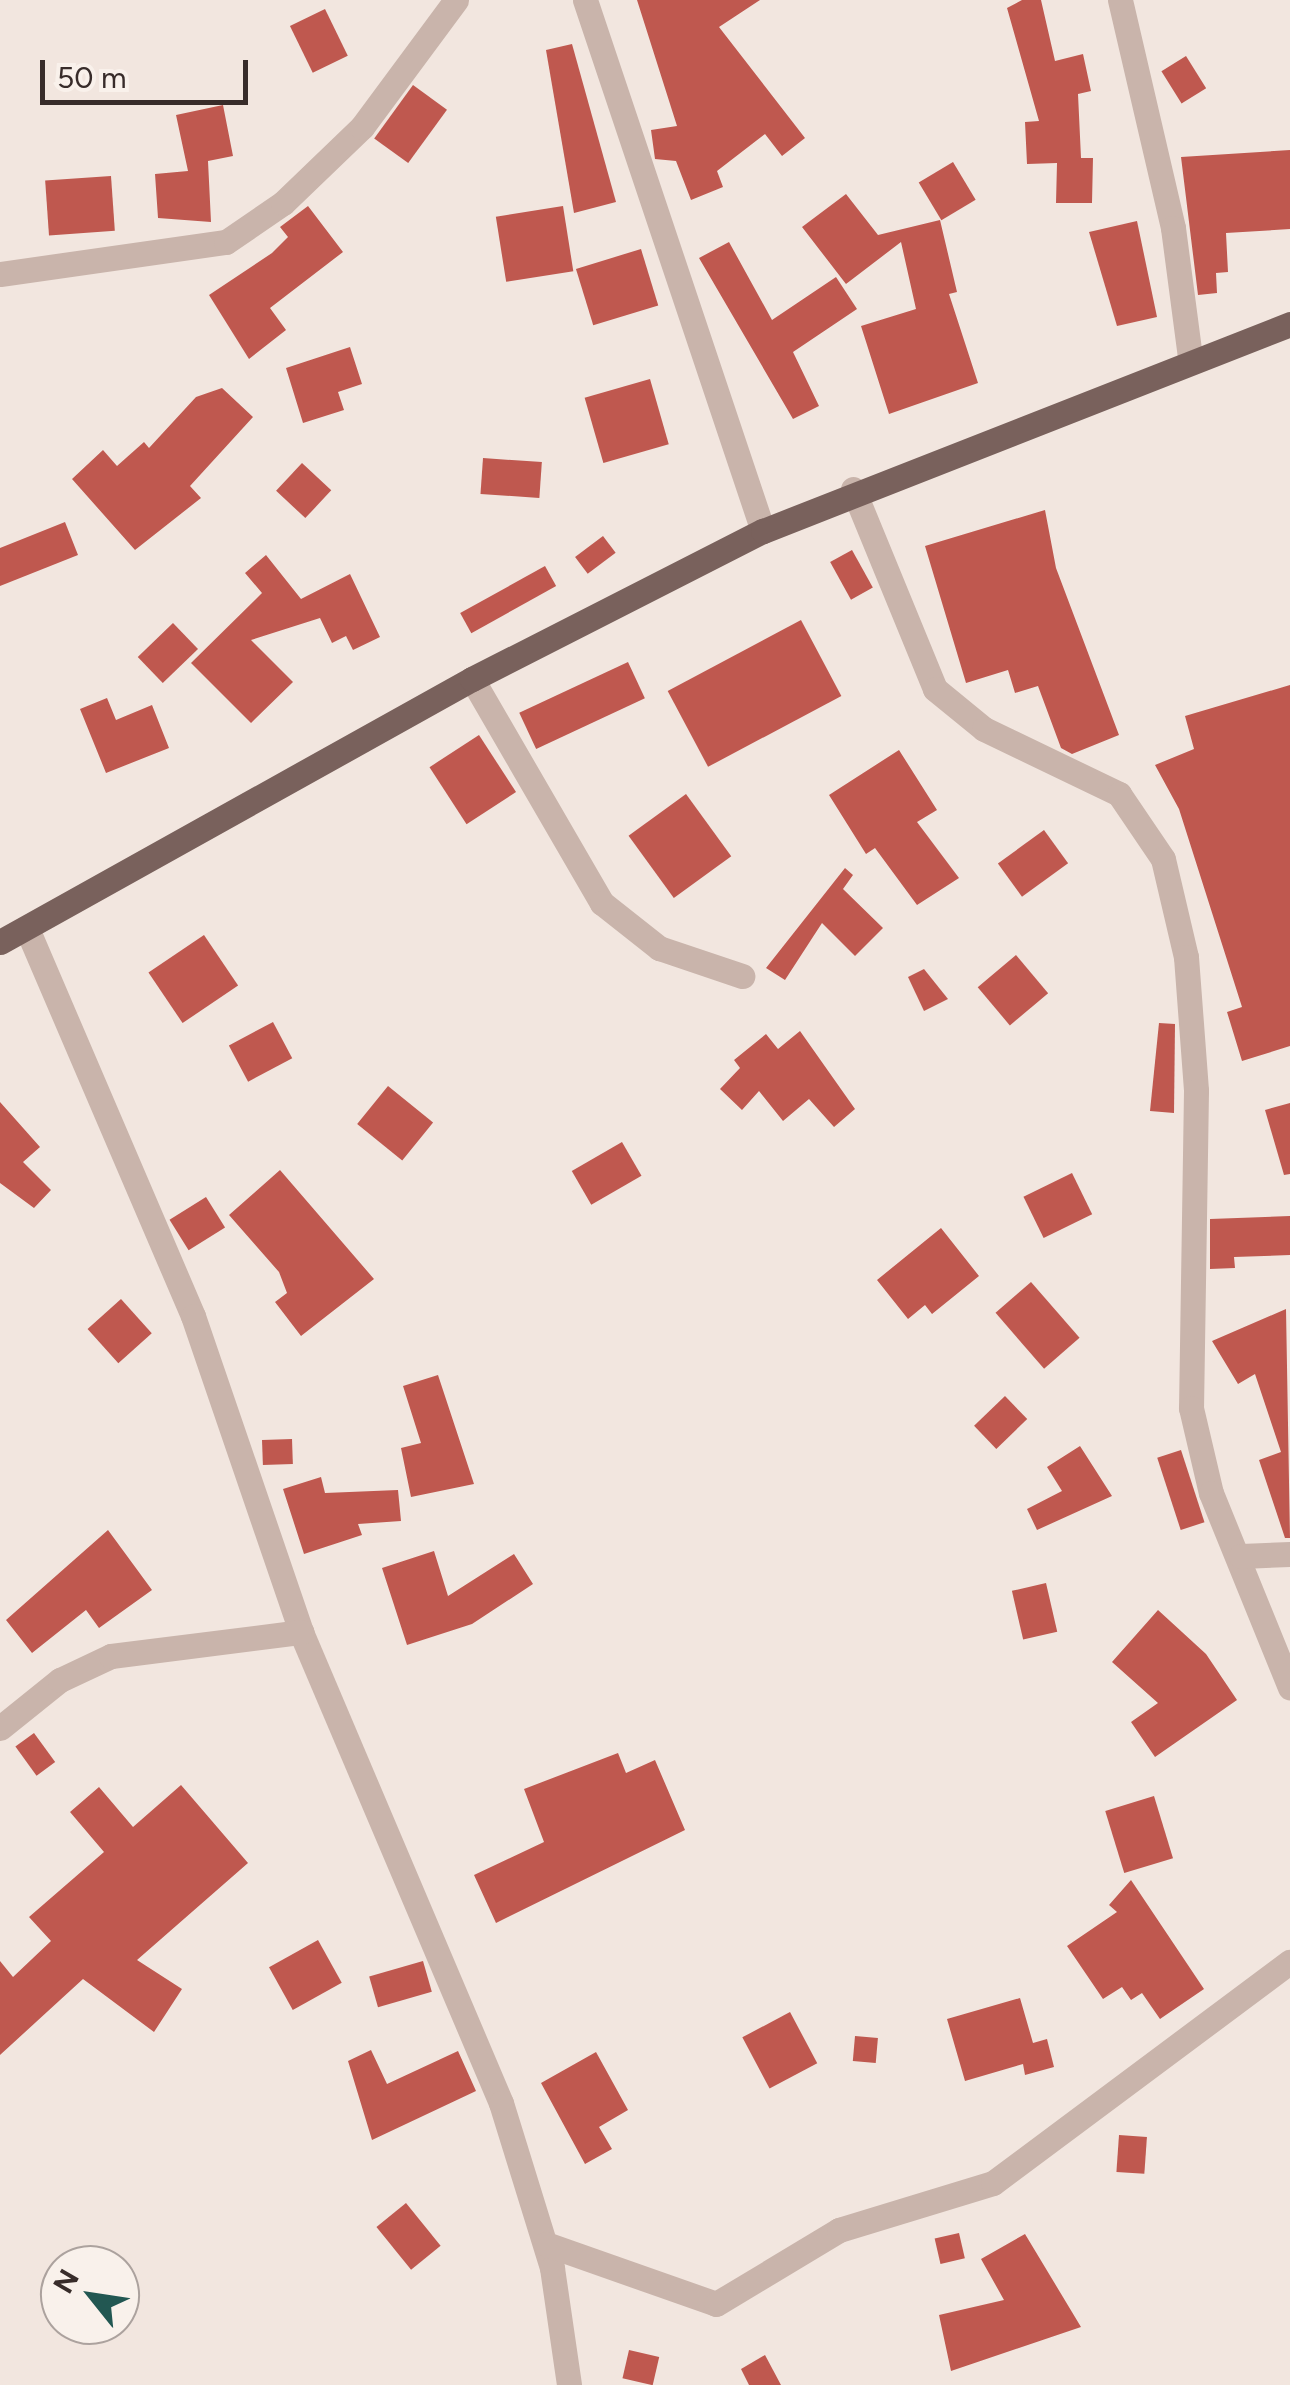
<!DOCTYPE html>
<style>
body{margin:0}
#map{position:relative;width:1290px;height:2385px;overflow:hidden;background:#f2e6df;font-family:Figtree,sans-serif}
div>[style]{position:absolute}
.building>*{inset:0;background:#bf584f;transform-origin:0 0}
.minor>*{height:25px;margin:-12.5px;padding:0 12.5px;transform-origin:12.5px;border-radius:12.5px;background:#c9b4ab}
.major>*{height:25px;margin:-12.5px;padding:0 12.5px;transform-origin:12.5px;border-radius:12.5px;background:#79615c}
span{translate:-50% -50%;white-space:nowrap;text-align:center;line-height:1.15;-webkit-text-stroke:8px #f9f1eb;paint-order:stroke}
.north{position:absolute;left:40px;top:2245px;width:100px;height:100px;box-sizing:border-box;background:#f9f1eb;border:2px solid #aca29e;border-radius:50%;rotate:300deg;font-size:28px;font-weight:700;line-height:40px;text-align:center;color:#382c2a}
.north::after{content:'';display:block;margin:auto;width:35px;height:45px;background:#225752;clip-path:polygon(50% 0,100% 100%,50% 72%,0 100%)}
.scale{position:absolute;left:40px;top:60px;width:208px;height:45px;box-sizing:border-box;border:5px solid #382c2a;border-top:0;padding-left:12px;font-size:30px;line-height:35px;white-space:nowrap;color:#382c2a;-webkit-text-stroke:8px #f9f1eb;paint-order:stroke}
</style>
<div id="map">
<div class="building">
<div style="clip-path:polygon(637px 0,760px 0,719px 27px,805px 138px,782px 156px,765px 134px,717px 171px,723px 187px,691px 200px,676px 161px,655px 159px,651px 130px,677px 126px)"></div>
<div style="clip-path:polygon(1022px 0,1041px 0,1055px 61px,1083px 54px,1091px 91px,1078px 94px,1081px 158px,1093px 158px,1092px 203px,1056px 203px,1057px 163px,1027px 164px,1025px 122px,1039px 121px,1007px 8px)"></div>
<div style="left:325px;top:9px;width:52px;height:39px;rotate:64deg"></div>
<div style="clip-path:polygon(572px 44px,616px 202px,574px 213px,546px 50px)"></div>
<div style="left:1186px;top:56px;width:38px;height:29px;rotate:58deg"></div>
<div style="left:413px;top:85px;width:42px;height:66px;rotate:36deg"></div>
<div style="clip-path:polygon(223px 105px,233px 156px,208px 161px,211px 222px,158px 218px,155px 174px,188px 171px,176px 115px)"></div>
<div style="clip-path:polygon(1290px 150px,1290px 229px,1226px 233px,1228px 272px,1216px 273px,1217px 293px,1198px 295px,1181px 157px)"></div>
<div style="left:953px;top:162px;width:44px;height:40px;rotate:59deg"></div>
<div style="left:111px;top:176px;width:55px;height:66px;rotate:86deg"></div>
<div style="clip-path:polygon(846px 194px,878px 235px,940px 220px,957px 292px,949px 294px,978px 383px,889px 414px,861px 326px,916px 309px,901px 242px,846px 284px,802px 227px)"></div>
<div style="clip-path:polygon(308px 206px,343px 252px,270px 308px,286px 330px,249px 359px,209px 295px,272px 253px,288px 237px,280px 227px)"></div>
<div style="left:563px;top:206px;width:66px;height:68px;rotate:81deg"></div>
<div style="clip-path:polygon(1137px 221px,1157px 317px,1117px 326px,1089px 232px)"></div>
<div style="clip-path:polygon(729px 242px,772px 320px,836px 277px,857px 309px,793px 352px,819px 406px,793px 419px,699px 258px)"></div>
<div style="left:641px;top:249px;width:59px;height:68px;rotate:73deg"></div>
<div style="clip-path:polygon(350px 347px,362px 384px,338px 392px,344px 410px,303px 423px,286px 368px)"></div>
<div style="left:650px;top:379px;width:68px;height:68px;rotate:74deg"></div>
<div style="clip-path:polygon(222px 388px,253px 417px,190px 486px,201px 498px,135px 550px,72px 479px,103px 450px,117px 466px,144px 442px,149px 448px,196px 397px)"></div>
<div style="left:483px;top:458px;width:59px;height:36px;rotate:4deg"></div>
<div style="left:302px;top:463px;width:40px;height:38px;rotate:43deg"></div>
<div style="clip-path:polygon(1045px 510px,1056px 568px,1119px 735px,1072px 754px,1061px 748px,1038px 686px,1015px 693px,1008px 670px,966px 683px,925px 546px)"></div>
<div style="clip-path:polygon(65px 522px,78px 555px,0 586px,0 548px)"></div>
<div style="left:603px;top:536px;width:21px;height:35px;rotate:53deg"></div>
<div style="left:852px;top:550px;width:43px;height:25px;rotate:61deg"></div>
<div style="clip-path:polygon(266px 555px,301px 599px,350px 574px,380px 637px,353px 650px,346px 636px,332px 643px,320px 618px,251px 640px,293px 682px,251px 723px,191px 663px,262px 593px,245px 573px)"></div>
<div style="left:545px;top:566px;width:23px;height:97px;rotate:61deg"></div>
<div style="left:801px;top:620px;width:86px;height:151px;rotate:62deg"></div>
<div style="left:173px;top:623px;width:36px;height:49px;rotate:46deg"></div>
<div style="left:628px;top:662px;width:40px;height:120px;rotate:65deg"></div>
<div style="clip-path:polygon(1290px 685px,1290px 1046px,1242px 1061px,1227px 1012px,1242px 1007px,1179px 809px,1155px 765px,1194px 749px,1185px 716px)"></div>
<div style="clip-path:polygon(107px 698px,116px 720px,152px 705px,169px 748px,106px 773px,80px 709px)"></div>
<div style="left:479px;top:735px;width:68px;height:59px;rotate:57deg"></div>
<div style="clip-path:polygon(899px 750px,937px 810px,917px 822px,959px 878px,917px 905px,875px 848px,866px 854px,829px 795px)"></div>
<div style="left:686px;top:794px;width:77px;height:71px;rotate:54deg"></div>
<div style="left:1044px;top:830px;width:41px;height:57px;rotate:54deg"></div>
<div style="clip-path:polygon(845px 868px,853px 875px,843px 889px,883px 928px,855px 956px,822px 923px,785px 980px,766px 968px)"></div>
<div style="left:204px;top:935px;width:61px;height:67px;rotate:56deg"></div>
<div style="left:1016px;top:955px;width:50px;height:50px;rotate:50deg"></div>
<div style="clip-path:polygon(924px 969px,948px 999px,924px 1011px,908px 977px)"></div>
<div style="left:273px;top:1022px;width:41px;height:50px;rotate:62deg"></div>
<div style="clip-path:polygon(1159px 1023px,1175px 1024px,1174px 1113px,1150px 1111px)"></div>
<div style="clip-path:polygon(800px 1031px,855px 1109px,834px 1127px,809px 1099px,783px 1121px,759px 1091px,742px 1110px,720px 1089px,740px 1068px,734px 1060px,766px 1034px,778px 1049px)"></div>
<div style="left:388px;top:1086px;width:58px;height:49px;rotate:39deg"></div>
<div style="clip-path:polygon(0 1102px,40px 1147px,23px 1162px,51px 1190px,34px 1208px,0 1183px)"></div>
<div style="clip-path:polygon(1290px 1103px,1290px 1174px,1284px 1175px,1265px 1110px)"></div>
<div style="left:622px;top:1142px;width:39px;height:58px;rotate:60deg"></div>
<div style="clip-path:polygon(280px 1170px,374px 1279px,301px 1336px,275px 1302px,287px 1293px,279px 1272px,229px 1215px)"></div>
<div style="left:1072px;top:1173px;width:46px;height:54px;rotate:64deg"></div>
<div style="left:206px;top:1197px;width:36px;height:43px;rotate:58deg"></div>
<div style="clip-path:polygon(1290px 1216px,1290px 1255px,1234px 1257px,1235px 1268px,1210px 1269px,1210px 1219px)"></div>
<div style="clip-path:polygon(941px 1228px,979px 1276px,932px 1314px,925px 1305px,908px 1319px,877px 1280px)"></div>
<div style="left:1031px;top:1282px;width:74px;height:47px;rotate:49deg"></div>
<div style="left:121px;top:1299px;width:46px;height:45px;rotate:48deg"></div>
<div style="clip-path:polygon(1286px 1309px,1290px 1538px,1285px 1538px,1259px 1460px,1281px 1452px,1255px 1374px,1238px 1384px,1212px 1341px)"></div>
<div style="clip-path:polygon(438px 1375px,474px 1484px,411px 1497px,401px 1448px,421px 1443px,403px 1386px)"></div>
<div style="left:1005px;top:1396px;width:32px;height:43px;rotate:46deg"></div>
<div style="left:292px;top:1439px;width:25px;height:30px;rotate:88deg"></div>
<div style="clip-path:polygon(1080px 1446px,1112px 1496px,1037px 1530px,1027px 1509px,1062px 1491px,1047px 1467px)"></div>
<div style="left:1181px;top:1450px;width:76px;height:25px;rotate:72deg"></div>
<div style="clip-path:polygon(321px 1477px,325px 1493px,398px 1490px,401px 1521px,358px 1524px,362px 1535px,304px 1554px,283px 1489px)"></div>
<div style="clip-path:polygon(108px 1530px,152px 1590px,99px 1628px,86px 1610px,32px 1653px,6px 1620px)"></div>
<div style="clip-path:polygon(434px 1551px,448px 1596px,514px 1554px,533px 1584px,472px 1624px,407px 1645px,382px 1568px)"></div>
<div style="left:1046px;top:1583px;width:50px;height:35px;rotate:77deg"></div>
<div style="clip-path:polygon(1158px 1610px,1206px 1654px,1237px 1700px,1155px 1757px,1131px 1722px,1158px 1703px,1112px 1662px)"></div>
<div style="left:34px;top:1733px;width:36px;height:23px;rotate:54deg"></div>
<div style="clip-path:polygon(618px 1753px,626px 1773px,655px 1760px,685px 1830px,496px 1923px,474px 1875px,544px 1842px,524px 1789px)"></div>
<div style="clip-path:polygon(181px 1785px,248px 1863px,137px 1960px,182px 1989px,154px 2032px,83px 1979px,0 2055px,0 1961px,13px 1977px,51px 1941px,29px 1917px,104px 1852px,70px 1812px,99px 1787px,133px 1827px)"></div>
<div style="left:1154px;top:1796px;width:65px;height:51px;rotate:73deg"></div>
<div style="clip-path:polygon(1131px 1880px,1204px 1989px,1160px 2019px,1142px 1993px,1131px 2000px,1122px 1987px,1103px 1999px,1067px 1946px,1117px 1912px,1109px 1905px)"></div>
<div style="left:318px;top:1940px;width:49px;height:56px;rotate:61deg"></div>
<div style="left:423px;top:1961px;width:32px;height:56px;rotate:74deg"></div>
<div style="clip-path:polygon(1020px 1998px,1033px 2043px,1047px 2039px,1054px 2067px,1025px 2075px,1023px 2064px,965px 2081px,947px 2019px)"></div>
<div style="left:790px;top:2012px;width:58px;height:54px;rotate:62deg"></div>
<div style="left:855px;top:2036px;width:23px;height:25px;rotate:5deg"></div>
<div style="clip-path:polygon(371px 2050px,387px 2084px,458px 2051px,476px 2091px,372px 2140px,348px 2061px)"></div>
<div style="clip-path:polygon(596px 2052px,628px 2110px,599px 2127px,612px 2149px,585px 2164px,541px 2083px)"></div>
<div style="left:1119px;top:2135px;width:28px;height:37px;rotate:4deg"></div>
<div style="left:406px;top:2203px;width:55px;height:38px;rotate:51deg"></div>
<div style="left:959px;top:2233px;width:26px;height:25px;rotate:77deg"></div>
<div style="clip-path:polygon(1025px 2234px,1081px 2327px,951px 2371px,939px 2315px,1004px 2300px,981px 2259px)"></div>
<div style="left:629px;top:2350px;width:31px;height:29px;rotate:13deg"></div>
<div style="clip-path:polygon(765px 2355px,781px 2385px,749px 2385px,741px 2369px)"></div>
</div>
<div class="minor">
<div style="left:585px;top:0;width:560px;rotate:71.47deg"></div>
<div style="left:1120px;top:0;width:234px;rotate:76.9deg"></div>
<div style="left:1173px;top:228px;width:131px;rotate:82.5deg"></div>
<div style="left:0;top:274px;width:228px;rotate:-8.1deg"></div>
<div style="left:226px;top:242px;width:69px;rotate:-34.4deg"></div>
<div style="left:283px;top:203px;width:110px;rotate:-43.9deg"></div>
<div style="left:362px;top:127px;width:158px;rotate:-53.5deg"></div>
<div style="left:853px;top:489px;width:216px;rotate:67.7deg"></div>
<div style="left:935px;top:689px;width:63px;rotate:39.2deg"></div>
<div style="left:984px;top:729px;width:150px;rotate:25.7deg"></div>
<div style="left:1119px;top:794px;width:78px;rotate:55.9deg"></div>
<div style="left:1163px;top:859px;width:101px;rotate:76.8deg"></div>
<div style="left:1186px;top:957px;width:134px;rotate:85.7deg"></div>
<div style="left:1196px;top:1091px;width:317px;rotate:90.9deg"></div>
<div style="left:1191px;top:1408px;width:87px;rotate:76.8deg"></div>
<div style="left:1211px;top:1493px;width:210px;rotate:67.9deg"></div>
<div style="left:472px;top:679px;width:259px;rotate:59.9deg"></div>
<div style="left:602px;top:903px;width:73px;rotate:38.3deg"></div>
<div style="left:659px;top:948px;width:88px;rotate:18.6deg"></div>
<div style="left:28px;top:931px;width:419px;rotate:66.8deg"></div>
<div style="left:193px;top:1316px;width:334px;rotate:71.1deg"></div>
<div style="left:301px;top:1632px;width:512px;rotate:66.99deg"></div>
<div style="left:501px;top:2103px;width:173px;rotate:72.8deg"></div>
<div style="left:552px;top:2268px;width:118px;rotate:81.7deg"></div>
<div style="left:1241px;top:1556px;width:49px;rotate:-2.3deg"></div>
<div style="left:0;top:1728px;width:77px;rotate:-38.7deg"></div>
<div style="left:60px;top:1680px;width:56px;rotate:-25.2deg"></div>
<div style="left:111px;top:1656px;width:192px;rotate:-7.2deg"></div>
<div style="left:546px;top:2244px;width:180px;rotate:19.4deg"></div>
<div style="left:716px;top:2304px;width:144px;rotate:-31deg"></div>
<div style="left:839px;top:2230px;width:161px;rotate:-17deg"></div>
<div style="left:993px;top:2183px;width:370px;rotate:-36.7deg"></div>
</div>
<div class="major">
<div style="left:0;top:942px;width:540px;rotate:-29.13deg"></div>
<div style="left:472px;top:679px;width:326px;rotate:-27deg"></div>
<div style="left:763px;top:531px;width:566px;rotate:-21.44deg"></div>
</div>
<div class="north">N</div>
<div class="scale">50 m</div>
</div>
